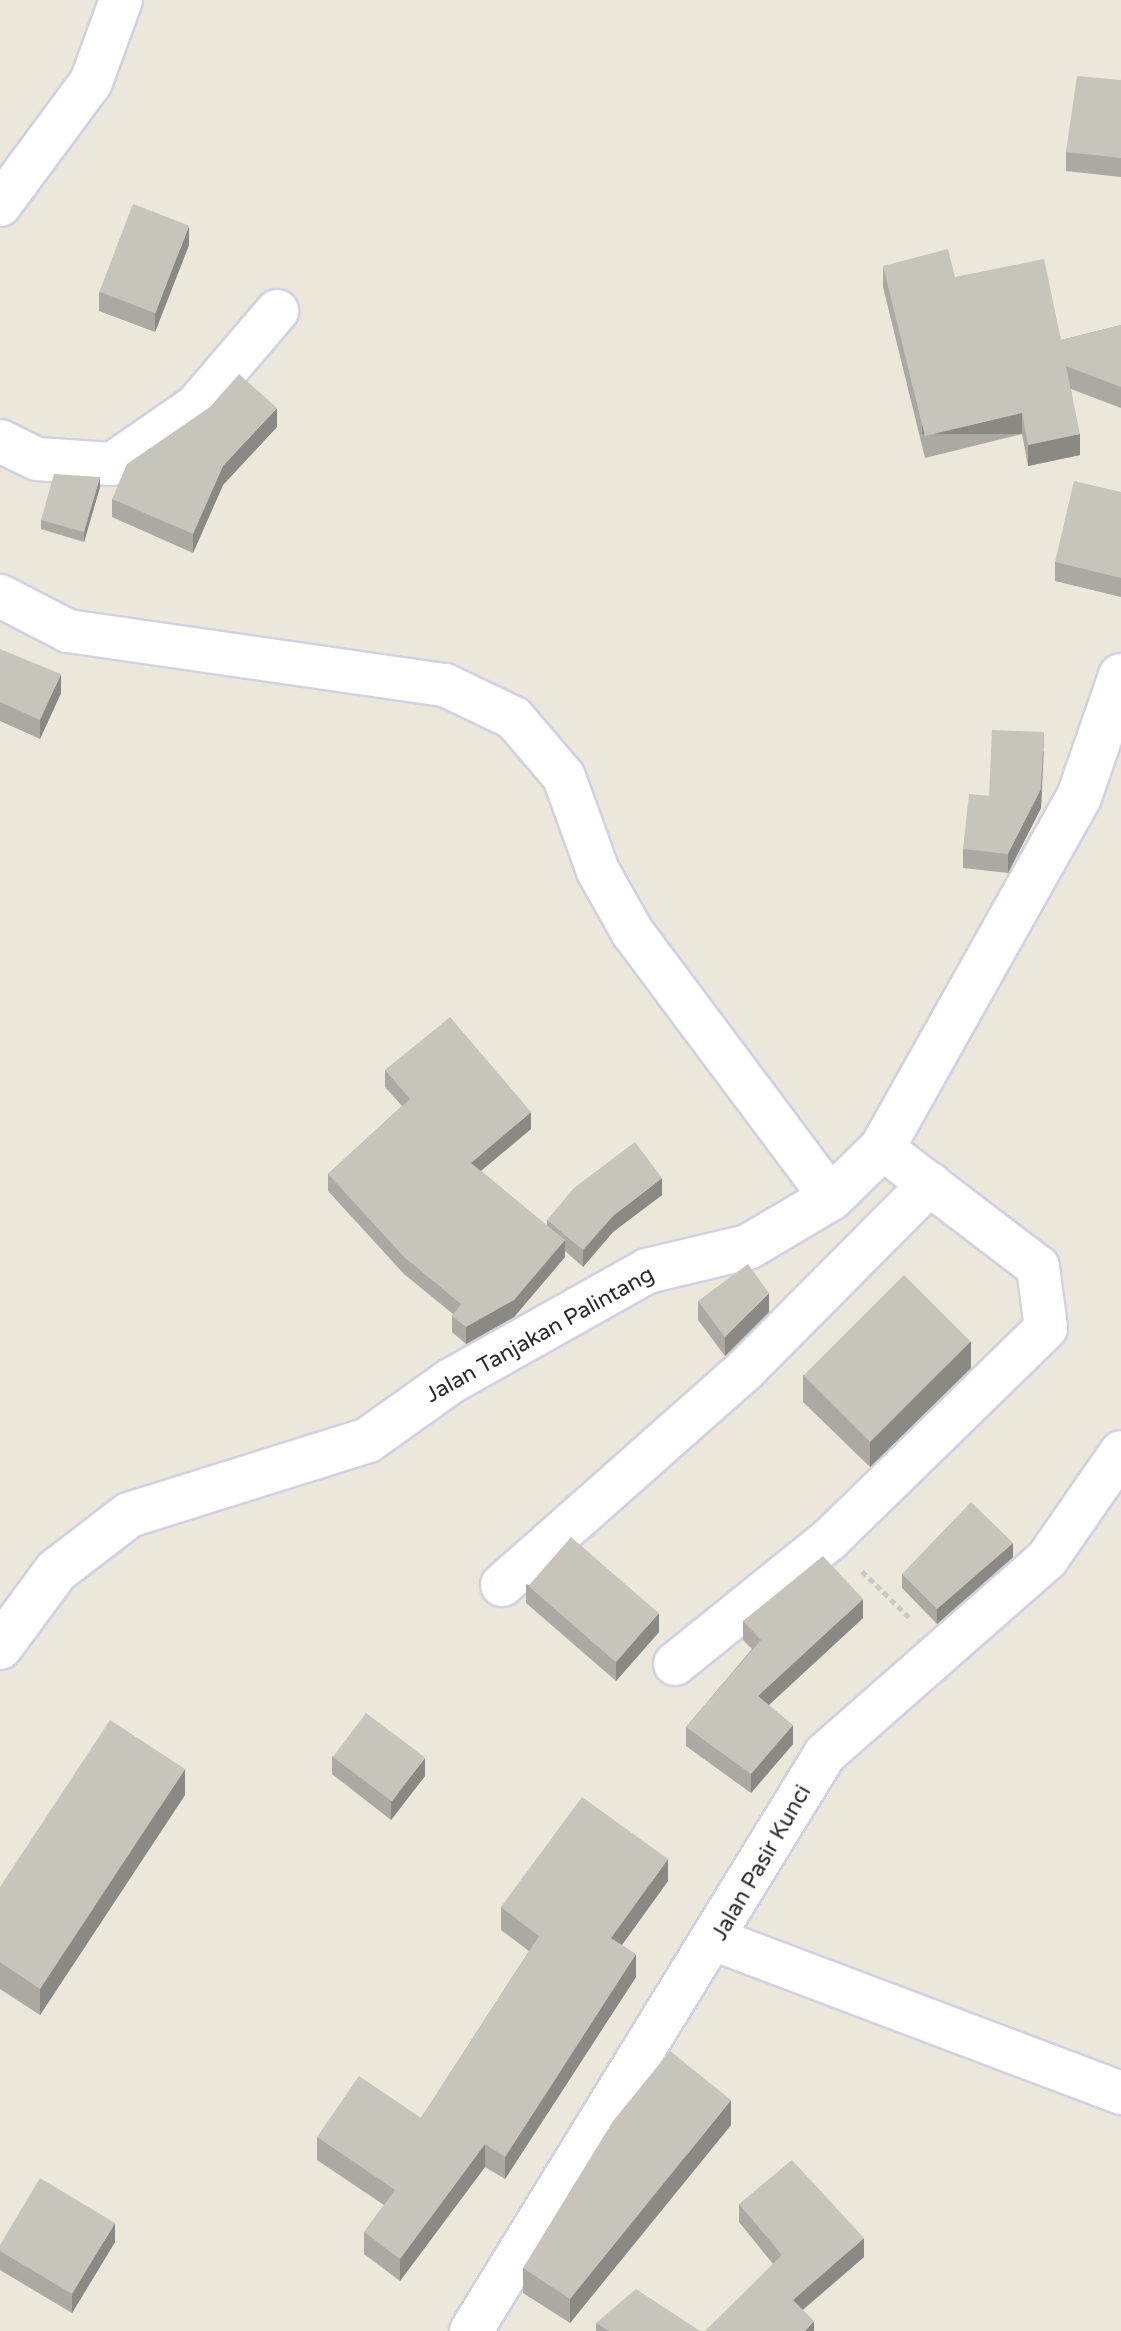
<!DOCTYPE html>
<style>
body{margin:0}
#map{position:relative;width:1121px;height:2331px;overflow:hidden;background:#ece7db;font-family:"Varela Round",sans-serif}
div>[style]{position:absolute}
.path>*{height:5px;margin-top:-2.5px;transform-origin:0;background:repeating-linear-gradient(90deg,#c8c8c8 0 6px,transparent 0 10px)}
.roads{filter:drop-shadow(2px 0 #d0d1e3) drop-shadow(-2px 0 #d0d1e3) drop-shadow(0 2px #d0d1e3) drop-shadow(0 -2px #d0d1e3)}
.minor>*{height:42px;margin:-21px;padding:0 21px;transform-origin:21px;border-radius:21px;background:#fff}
.tertiary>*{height:44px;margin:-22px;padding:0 22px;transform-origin:22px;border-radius:22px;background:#fff}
.wall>*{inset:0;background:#aba9a1}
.shaded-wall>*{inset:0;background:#8b8983;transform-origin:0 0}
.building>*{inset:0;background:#c7c4bb;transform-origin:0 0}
span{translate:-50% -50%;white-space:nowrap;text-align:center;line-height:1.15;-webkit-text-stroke:6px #fff;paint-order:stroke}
.street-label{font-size:22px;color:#2a2a2a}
</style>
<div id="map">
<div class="path">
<div style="left:862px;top:1571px;width:66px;rotate:44.4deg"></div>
</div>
<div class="roads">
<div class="minor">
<div style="left:0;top:205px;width:153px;rotate:-53.5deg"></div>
<div style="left:91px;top:82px;width:87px;rotate:-69.9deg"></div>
<div style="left:0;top:441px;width:41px;rotate:25.9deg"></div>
<div style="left:37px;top:459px;width:75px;rotate:3.8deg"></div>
<div style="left:112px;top:464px;width:102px;rotate:-34.6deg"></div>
<div style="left:196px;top:406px;width:125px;rotate:-49.5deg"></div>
<div style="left:0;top:596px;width:76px;rotate:27.2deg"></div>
<div style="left:68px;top:631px;width:381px;rotate:8.2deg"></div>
<div style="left:445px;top:685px;width:76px;rotate:25.6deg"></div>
<div style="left:514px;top:718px;width:77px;rotate:49.7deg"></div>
<div style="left:564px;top:777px;width:100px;rotate:70.1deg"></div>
<div style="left:598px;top:871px;width:71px;rotate:60.6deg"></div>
<div style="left:633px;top:933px;width:331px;rotate:53.2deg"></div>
<div style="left:502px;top:1585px;width:323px;rotate:-41.5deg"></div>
<div style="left:744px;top:1371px;width:264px;rotate:-45.2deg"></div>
<div style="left:675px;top:1664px;width:199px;rotate:-38.9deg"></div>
<div style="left:830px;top:1539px;width:302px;rotate:-44.3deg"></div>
<div style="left:1046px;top:1328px;width:62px;rotate:-97.5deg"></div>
<div style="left:1038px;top:1267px;width:196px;rotate:-142.7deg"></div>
<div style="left:716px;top:1940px;width:433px;rotate:20.7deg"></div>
<div style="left:471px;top:2331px;width:677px;rotate:-58.47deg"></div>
<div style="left:825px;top:1754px;width:295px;rotate:-41.3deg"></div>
<div style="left:1047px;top:1559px;width:130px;rotate:-55.3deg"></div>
</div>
<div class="tertiary">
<div style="left:0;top:1647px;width:94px;rotate:-53.6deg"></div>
<div style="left:56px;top:1571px;width:92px;rotate:-37.5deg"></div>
<div style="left:129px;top:1515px;width:250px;rotate:-17.4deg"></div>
<div style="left:368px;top:1440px;width:102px;rotate:-35.4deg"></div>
<div style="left:451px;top:1381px;width:225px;rotate:-29.3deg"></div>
<div style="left:647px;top:1271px;width:104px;rotate:-13.4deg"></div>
<div style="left:748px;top:1247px;width:96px;rotate:-30.6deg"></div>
<div style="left:831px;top:1198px;width:71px;rotate:-44.4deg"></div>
<div style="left:882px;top:1148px;width:403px;rotate:-60.7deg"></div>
<div style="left:1079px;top:797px;width:128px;rotate:-70.9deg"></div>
</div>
</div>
<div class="wall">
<div style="clip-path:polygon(1121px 80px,1121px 177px,1066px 171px,1066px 152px)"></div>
<div style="clip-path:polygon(189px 245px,155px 332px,99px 311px,99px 292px)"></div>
<div style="clip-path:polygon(883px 266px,955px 277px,1061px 340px,1121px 325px,1121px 408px,1071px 389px,1080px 455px,1028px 466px,1022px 434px,925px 458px,883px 287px)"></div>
<div style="clip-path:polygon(277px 427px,223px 485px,193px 553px,112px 517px,112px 499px)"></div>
<div style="clip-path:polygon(100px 487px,84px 542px,41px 529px,41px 520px)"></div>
<div style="clip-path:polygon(1121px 492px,1121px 597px,1055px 581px,1055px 562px)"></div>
<div style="clip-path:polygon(0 649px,61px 693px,40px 739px,0 721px)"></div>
<div style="clip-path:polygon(1044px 751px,1041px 808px,1008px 873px,963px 868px,963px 849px,989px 796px)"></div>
<div style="clip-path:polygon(385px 1070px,531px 1129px,481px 1171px,547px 1226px,547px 1220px,662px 1195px,613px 1232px,583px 1267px,565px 1251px,565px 1257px,514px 1317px,466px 1344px,452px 1332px,452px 1316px,453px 1314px,404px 1274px,328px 1191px,328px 1174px,402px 1106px,385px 1087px)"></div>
<div style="clip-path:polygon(698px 1301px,769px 1312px,725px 1356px,698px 1320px)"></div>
<div style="clip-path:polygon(971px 1368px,870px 1467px,803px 1402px,803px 1375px)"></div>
<div style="clip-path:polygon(1013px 1557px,937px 1624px,902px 1588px,902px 1574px)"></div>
<div style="clip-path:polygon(526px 1584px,659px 1632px,616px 1681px,526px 1603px)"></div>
<div style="clip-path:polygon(863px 1618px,769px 1705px,793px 1744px,751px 1793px,686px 1746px,686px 1727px,752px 1649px,743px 1640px,743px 1621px)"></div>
<div style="clip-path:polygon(332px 1756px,425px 1776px,391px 1820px,332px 1774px)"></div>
<div style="clip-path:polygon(185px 1795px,40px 2015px,0 1989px,0 1887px)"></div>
<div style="clip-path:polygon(668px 1881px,622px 1945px,636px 1977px,505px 2179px,485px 2167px,400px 2281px,364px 2254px,364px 2232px,384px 2205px,317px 2160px,317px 2137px,421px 2118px,529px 1951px,501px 1930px,501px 1907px)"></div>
<div style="clip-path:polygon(731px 2125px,570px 2323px,523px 2293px,523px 2268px)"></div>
<div style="clip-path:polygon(739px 2204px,864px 2257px,803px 2310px,814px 2331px,773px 2264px,739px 2222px)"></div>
<div style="clip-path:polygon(115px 2242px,72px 2313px,0 2270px,0 2245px)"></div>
<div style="clip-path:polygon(596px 2323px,700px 2331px,596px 2331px)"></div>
</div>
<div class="shaded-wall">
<div style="clip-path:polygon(189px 226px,189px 245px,155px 332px,155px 314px)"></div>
<div style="clip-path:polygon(277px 408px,277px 427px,223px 485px,193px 553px,193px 534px,223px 466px)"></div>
<div style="left:1022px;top:413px;width:21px;height:100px;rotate:90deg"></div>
<div style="clip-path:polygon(1080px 434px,1080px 455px,1028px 466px,1028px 445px)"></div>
<div style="clip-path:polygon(100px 477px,100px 487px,84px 542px,84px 532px)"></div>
<div style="clip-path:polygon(61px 674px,61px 693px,40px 739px,40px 720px)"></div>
<div style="clip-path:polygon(1044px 732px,1041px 808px,1008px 873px,1008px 854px)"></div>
<div style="clip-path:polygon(531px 1112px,531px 1129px,471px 1179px,471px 1163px)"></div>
<div style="clip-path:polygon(662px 1178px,662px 1195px,613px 1232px,583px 1267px,583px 1250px,613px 1216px)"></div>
<div style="clip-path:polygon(565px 1240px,565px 1257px,514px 1317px,466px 1344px,466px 1327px)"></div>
<div style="clip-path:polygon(769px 1293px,769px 1312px,725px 1356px,725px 1337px)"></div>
<div style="clip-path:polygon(971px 1341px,971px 1368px,870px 1467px,870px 1440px)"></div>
<div style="clip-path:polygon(1013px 1543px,1013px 1557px,937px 1624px,937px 1609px)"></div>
<div style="clip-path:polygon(863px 1599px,863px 1618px,758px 1715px,758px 1696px)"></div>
<div style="clip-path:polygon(659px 1613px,659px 1632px,616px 1681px,616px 1662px)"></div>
<div style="clip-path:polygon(793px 1725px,793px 1744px,751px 1793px,751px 1774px)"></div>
<div style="clip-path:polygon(425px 1758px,425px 1776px,391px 1820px,391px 1801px)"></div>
<div style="clip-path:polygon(185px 1769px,185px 1795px,40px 2015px,40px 1989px)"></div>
<div style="clip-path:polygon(668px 1859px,668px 1881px,611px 1960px,611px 1938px)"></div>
<div style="clip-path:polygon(636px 1954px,636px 1977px,505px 2179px,505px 2157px)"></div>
<div style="clip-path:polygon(731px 2100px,731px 2125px,570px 2323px,570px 2299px)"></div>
<div style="clip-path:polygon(485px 2144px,485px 2167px,400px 2281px,400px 2259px)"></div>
<div style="clip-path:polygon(115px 2223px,115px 2242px,72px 2313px,72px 2294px)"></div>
<div style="clip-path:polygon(864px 2238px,864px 2257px,793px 2318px,793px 2300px)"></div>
<div style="clip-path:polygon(814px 2321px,814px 2331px,805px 2331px)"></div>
</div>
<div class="building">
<div style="clip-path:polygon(1077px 76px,1121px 80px,1121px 158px,1066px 152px)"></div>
<div style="left:133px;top:204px;width:60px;height:94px;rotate:21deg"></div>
<div style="clip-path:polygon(948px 249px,955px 277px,1044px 259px,1061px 340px,1121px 325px,1121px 387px,1066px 366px,1080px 434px,1028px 445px,1022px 413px,925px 436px,883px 266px)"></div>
<div style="clip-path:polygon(239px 374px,277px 408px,223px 466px,193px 534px,112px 499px,127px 464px,210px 407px)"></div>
<div style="clip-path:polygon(54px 474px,100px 477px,84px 532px,41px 520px)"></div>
<div style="clip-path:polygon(1074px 481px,1121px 492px,1121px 578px,1055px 562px)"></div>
<div style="clip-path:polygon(0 649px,61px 674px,40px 720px,0 702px)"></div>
<div style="clip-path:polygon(992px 730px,1044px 732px,1041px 789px,1008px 854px,963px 849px,969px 794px,989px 796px)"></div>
<div style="clip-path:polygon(450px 1017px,531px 1112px,471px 1163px,565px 1240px,514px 1300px,466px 1327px,452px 1316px,461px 1304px,404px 1257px,328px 1174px,410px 1099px,385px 1070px)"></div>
<div style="clip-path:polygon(635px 1142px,662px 1178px,613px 1216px,583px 1250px,547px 1220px,574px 1188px)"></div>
<div style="clip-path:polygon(748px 1264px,769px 1293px,725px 1337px,698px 1301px)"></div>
<div style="left:904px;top:1275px;width:94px;height:142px;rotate:45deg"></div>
<div style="clip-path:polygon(971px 1502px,1013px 1543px,937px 1609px,902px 1574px)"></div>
<div style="left:571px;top:1537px;width:116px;height:65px;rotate:41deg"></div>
<div style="clip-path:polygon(823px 1556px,863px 1599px,758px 1696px,793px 1725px,751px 1774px,686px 1727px,761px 1640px,743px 1621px)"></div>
<div style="left:366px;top:1713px;width:74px;height:55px;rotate:37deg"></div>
<div style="clip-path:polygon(110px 1720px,185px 1769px,40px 1989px,0 1962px,0 1887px)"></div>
<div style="clip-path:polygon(582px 1797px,668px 1859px,611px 1938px,636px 1954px,505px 2157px,485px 2144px,400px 2259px,364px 2232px,395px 2190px,317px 2137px,359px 2076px,421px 2118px,539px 1936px,501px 1907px)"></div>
<div style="clip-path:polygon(670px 2051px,731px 2100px,570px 2299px,523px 2268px,613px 2121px)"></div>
<div style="clip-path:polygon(792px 2160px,864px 2238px,793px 2300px,814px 2321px,805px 2331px,705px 2331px,782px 2255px,739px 2204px)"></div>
<div style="clip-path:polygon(40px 2178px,115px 2223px,72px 2294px,0 2251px,0 2245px)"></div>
<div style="clip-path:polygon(636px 2289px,700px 2331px,609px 2331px,596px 2323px)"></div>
</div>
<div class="street-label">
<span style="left:540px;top:1335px;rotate:-29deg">Jalan Tanjakan Palintang</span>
<span style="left:762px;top:1863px;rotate:-60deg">Jalan Pasir Kunci</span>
</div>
</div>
